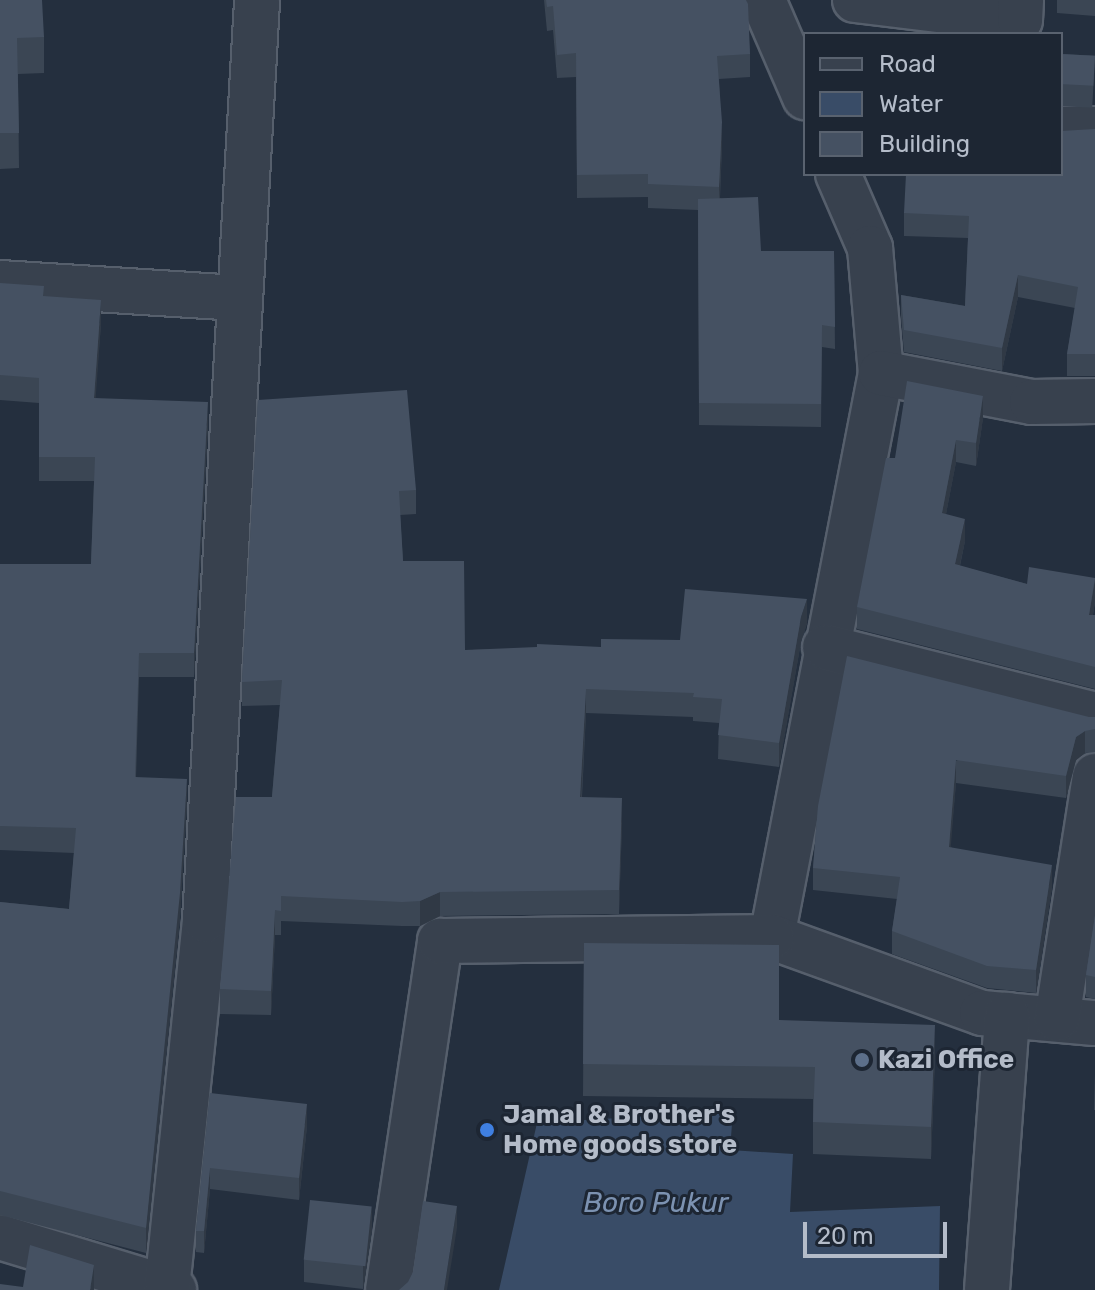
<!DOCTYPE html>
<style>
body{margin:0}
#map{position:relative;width:1095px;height:1290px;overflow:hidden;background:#242f3e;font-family:Rubik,sans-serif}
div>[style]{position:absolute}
.water>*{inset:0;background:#394c67}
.roads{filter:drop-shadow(2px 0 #565f6c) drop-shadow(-2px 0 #565f6c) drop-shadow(0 2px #565f6c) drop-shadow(0 -2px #565f6c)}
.minor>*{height:44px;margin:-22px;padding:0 22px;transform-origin:22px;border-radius:22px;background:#38414e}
.wall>*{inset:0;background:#3b4654;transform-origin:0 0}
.shaded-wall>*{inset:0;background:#303945}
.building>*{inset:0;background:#455162;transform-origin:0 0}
.dots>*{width:22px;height:22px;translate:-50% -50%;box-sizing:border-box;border:4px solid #1d2633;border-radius:50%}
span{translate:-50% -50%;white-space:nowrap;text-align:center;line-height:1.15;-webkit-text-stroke:6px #1d2633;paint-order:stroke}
.poi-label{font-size:26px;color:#b4bcc9;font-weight:700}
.left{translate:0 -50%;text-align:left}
.water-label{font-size:28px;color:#7c92b1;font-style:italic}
.legend{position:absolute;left:803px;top:32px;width:260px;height:144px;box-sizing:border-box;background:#1d2633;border:2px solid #59626f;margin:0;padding:10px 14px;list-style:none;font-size:24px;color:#b4bcc9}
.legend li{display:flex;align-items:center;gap:16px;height:40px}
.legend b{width:40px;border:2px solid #59626f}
.scale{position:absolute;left:803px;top:1222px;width:144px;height:36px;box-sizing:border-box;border:4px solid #b4bcc9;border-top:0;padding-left:10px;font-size:24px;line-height:28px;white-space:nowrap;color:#b4bcc9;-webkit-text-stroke:6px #1d2633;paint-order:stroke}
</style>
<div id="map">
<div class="water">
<div style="clip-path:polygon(733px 1111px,730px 1150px,793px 1154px,790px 1212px,940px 1206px,939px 1290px,499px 1290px,537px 1123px)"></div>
</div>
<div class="roads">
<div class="minor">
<div style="left:763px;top:0;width:106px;rotate:66.6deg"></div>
<div style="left:855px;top:0;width:166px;rotate:6.9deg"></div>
<div style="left:1020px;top:20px;width:20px;rotate:-87deg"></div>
<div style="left:1061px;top:129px;width:34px"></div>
<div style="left:838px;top:174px;width:81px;rotate:66.6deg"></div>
<div style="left:870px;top:248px;width:125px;rotate:85deg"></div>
<div style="left:881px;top:373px;width:574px;rotate:100.94deg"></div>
<div style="left:772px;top:937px;width:223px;rotate:19.9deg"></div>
<div style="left:982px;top:1013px;width:113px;rotate:5.1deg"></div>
<div style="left:0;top:283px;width:240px;rotate:3.6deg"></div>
<div style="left:881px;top:373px;width:154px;rotate:10.9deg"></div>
<div style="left:1032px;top:402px;width:63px;rotate:-0.9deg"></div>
<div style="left:825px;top:647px;width:278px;rotate:14.1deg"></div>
<div style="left:1057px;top:1019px;width:246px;rotate:-81.1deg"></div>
<div style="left:0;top:1237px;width:182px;rotate:16.9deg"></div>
<div style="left:167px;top:1288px;width:370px;rotate:-84.1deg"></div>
<div style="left:205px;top:920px;width:921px;rotate:-86.76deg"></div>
<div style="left:388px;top:1290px;width:353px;rotate:-81.5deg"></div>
<div style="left:440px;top:941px;width:332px;rotate:-0.7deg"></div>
<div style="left:987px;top:1290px;width:276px;rotate:-85.8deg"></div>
</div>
</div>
<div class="wall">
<div style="clip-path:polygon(0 0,44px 37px,44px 73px,18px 74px,19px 168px,0 169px)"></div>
<div style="clip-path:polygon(544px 0,746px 0,750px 54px,750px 77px,719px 79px,722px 145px,720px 198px,761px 251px,834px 251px,835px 349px,822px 347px,821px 427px,699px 425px,698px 210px,648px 208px,648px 197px,577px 198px,576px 77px,557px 78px,553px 30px,547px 31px)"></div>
<div style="clip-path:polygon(1057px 0,1095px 0,1095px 16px,1057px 13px)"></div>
<div style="left:1061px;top:54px;width:34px;height:52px;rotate:3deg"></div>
<div style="clip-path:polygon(1095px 129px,1095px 376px,1067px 376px,1067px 354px,1075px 308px,1018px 297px,1002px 371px,904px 352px,901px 317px,901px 295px,965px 306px,968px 238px,904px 236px,904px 213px)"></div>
<div style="clip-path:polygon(0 283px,44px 296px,101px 324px,95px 398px,208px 426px,194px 677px,139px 677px,136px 777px,187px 803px,180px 918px,146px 1253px,0 1215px,0 902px,69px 909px,74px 853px,0 850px,0 564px,91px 564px,94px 481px,39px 481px,39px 403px,0 400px)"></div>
<div style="clip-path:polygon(258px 400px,416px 490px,416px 514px,400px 515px,403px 561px,465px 650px,601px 647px,680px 640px,807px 623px,801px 642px,779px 767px,718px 759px,719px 723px,693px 721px,693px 717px,586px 713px,582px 797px,622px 823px,619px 914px,440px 916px,420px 926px,402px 926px,281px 921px,281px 935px,275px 935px,271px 1015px,220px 1014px,220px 989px,272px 797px,280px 705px,242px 706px,242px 682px)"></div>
<div style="clip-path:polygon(983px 418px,976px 466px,956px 462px,946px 514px,965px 541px,960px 566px,1027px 584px,1095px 578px,1095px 602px,1093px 615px,1095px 615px,1095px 689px,857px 629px,857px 607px,895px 458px)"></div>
<div style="clip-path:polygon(1089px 717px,1095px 717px,1095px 752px,1085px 753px,1076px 760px,1066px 798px,956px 783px,950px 847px,1052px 887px,1036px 993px,987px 988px,892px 954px,892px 931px,897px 899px,813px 890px,813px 868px,818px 806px)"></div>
<div style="clip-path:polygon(1095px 915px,1095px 999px,1086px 997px,1086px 975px)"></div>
<div style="clip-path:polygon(584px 943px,779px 1020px,935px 1057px,931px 1159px,813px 1154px,813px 1099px,583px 1096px)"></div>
<div style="clip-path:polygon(1095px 1073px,1095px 1110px,1094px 1110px)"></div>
<div style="clip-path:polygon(210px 1093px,307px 1126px,299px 1200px,210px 1189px,204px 1253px,196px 1252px,196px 1231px)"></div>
<div style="clip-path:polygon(372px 1229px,363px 1289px,304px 1282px,304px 1260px)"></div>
</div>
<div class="shaded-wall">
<div style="clip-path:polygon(722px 122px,722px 145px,719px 210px,719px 187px)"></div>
<div style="clip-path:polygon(1018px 275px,1018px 297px,1002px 371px,1002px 348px)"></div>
<div style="clip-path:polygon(101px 300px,101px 324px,94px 422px,94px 398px)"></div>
<div style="clip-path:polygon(983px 396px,983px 418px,976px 466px,976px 443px)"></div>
<div style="clip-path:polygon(208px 402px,208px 426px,194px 677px,194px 653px)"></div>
<div style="clip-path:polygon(956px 440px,956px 462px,942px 535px,942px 513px)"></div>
<div style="clip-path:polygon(965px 519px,965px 541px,955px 587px,955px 564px)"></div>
<div style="clip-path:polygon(1095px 580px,1095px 602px,1089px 637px,1089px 615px)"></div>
<div style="clip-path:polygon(807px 599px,807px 623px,801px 642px,779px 767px,779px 743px,801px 617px)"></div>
<div style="clip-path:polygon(586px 689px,586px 713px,580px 821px,580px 797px)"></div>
<div style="clip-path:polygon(1085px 731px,1085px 753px,1076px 760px,1066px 798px,1066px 776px,1076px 737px)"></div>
<div style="clip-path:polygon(956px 760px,956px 783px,949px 869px,949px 847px)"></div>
<div style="clip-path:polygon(187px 779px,187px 803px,180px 918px,146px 1253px,146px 1228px)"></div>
<div style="clip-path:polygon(622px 798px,622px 823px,619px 914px,619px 890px)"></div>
<div style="clip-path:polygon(1052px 865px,1052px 887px,1036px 993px,1036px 970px)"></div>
<div style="clip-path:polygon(440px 892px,440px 916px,420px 926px,420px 901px)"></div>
<div style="clip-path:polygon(275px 910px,275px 935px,271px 1015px,271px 991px)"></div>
<div style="clip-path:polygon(935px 1025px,935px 1057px,931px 1159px,931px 1127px)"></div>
<div style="clip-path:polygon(307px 1104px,307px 1126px,299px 1200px,299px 1178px)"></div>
<div style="clip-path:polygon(210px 1168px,210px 1189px,204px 1253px,204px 1231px)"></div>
<div style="clip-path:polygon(372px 1206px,372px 1229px,363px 1289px,363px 1266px)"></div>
<div style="clip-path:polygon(457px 1206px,457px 1228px,447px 1290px,444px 1290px)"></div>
<div style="clip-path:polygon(94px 1265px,94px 1290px,90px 1290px)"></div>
</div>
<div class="building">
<div style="clip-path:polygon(0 0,42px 0,44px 37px,17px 38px,19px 133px,0 133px)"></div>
<div style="clip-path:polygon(546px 0,746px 0,748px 4px,750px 54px,717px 56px,722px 122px,719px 187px,648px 184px,648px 174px,577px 175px,576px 53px,557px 55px,553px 6px,547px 7px)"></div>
<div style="left:1061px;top:54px;width:34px;height:30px;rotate:3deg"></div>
<div style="clip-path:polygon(1095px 129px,1095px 354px,1067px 354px,1078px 287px,1018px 275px,1002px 348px,904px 330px,901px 295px,965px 306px,969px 216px,904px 213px,906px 174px,1061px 174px,1061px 131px)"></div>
<div style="clip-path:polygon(758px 197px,761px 251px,834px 251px,835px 327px,822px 325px,821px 404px,699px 403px,698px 199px)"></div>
<div style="clip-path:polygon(0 283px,44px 286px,43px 296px,101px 300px,94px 398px,208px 402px,194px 653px,139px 653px,135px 777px,187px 779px,180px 893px,146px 1228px,0 1191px,0 902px,69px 909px,76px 828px,0 826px,0 564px,91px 564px,95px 457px,39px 457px,39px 378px,0 375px)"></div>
<div style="clip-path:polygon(907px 381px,983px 396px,976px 443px,956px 440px,942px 513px,965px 519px,955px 564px,1027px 584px,1029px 567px,1095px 578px,1089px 615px,1095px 615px,1095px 667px,857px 607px,886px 458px,895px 458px)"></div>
<div style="clip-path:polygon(407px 390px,416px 490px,399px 491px,403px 561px,464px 561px,465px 650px,537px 647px,537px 644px,601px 647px,601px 639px,680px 640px,685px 589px,807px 599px,801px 617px,779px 743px,718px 735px,722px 699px,693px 697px,694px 693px,586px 689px,580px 797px,622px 798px,619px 890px,440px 892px,420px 901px,402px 902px,281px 896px,281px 911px,275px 910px,271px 991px,220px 989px,236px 797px,272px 797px,282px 680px,242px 682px,258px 400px)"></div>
<div style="clip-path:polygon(847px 656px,1089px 717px,1095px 717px,1095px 729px,1085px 731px,1076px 737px,1066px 776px,956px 760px,949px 847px,1052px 865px,1036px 970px,987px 966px,892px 931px,900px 877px,813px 868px,818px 806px)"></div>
<div style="clip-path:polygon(1095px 915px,1095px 977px,1086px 975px)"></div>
<div style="clip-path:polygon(584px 943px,779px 945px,779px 1020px,935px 1025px,931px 1127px,813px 1122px,815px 1067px,583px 1064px)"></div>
<div style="clip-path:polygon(210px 1093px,307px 1104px,299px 1178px,210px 1168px,204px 1231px,196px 1231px)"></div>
<div style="left:310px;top:1200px;width:62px;height:60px;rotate:6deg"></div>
<div style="clip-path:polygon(423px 1201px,457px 1206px,444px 1290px,399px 1290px,408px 1282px,413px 1272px)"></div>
<div style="clip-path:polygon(30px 1245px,94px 1265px,90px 1290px,0 1290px,0 1284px,23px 1287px)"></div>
</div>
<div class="dots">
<div style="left:862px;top:1060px;background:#5c6f8a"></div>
<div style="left:487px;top:1130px;background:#3f7fe0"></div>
</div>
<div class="poi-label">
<span class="left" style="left:878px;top:1060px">Kazi Office</span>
<span class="left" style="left:503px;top:1130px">Jamal &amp; Brother's<br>Home goods store</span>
</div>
<div class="water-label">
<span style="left:656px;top:1203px">Boro Pukur</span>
</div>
<ul class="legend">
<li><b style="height:10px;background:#38414e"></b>Road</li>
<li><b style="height:22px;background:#394c67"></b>Water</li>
<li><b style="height:22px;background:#455162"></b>Building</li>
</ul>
<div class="scale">20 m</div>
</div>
